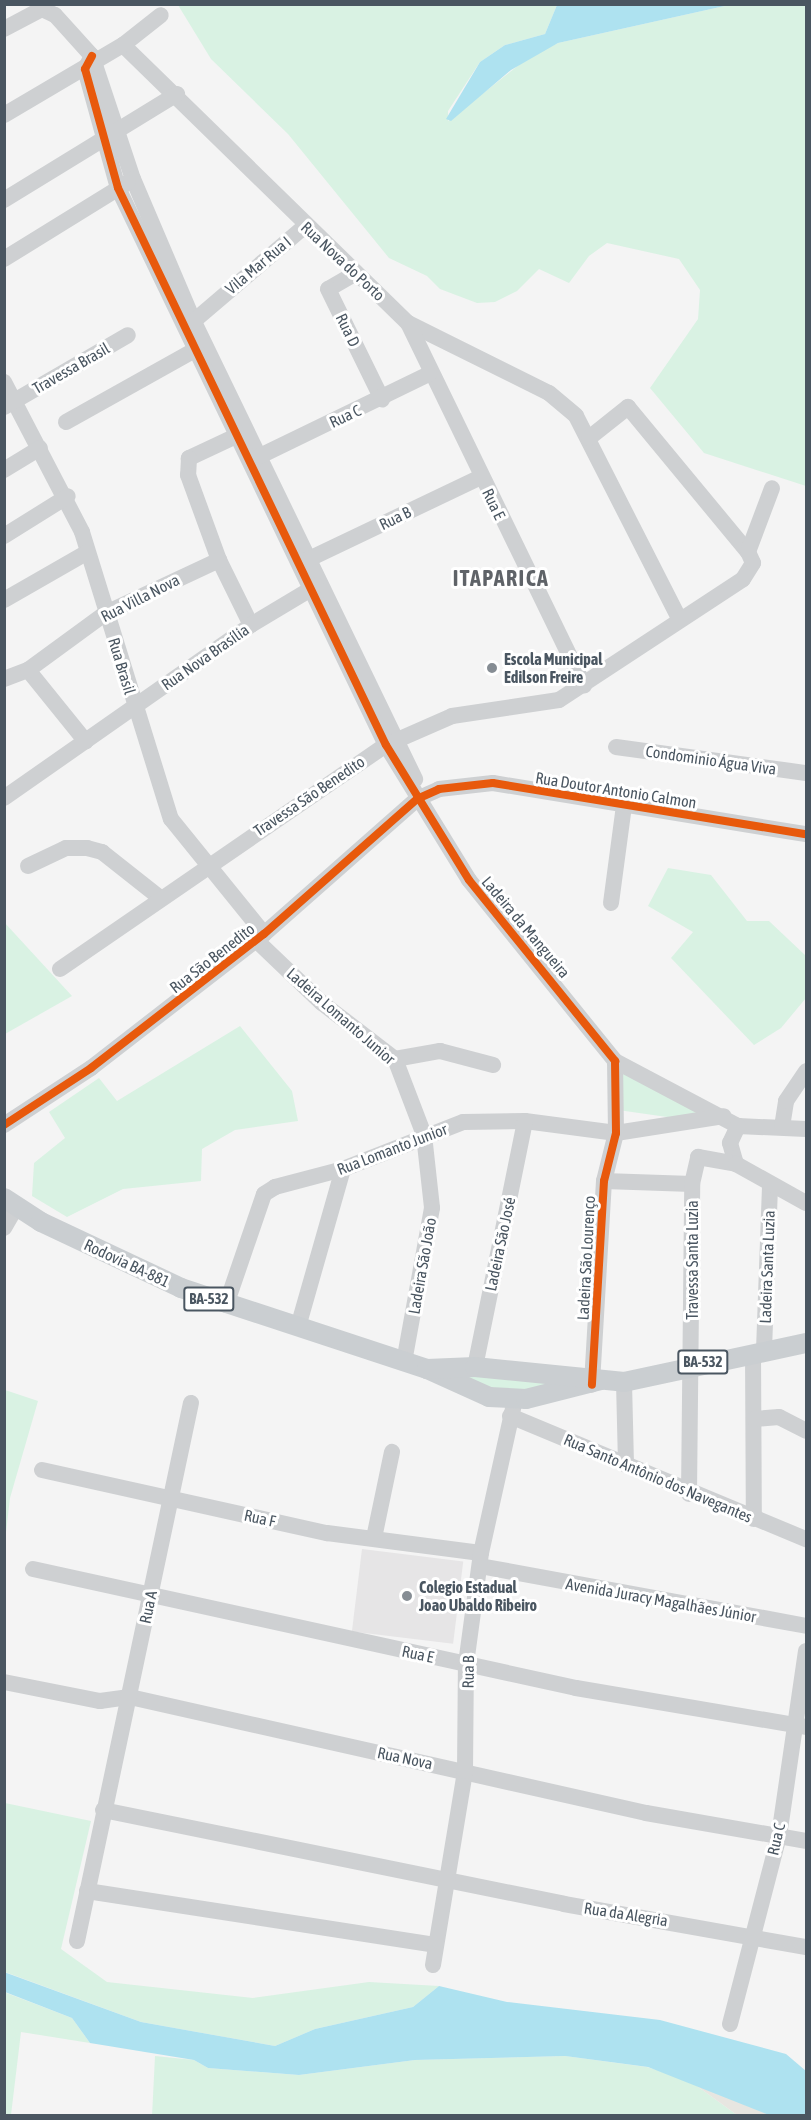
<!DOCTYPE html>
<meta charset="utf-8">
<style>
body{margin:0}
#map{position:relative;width:811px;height:2120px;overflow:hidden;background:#f4f4f4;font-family:"Asap Condensed",sans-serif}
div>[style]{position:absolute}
.education>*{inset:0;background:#e6e5e6;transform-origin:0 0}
.green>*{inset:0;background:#d9f2e3}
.sand>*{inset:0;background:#e7e6e1}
.water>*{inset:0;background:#aee2f0}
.minor>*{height:16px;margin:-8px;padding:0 8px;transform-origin:8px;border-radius:8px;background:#ced0d2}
.major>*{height:20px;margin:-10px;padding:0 10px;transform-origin:10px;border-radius:10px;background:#caced1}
.cycleway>*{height:8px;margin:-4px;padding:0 4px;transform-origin:4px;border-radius:4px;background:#e8590c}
.dots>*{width:16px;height:16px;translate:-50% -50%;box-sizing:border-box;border:3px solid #fff;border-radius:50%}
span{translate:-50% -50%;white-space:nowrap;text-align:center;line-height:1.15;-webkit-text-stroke:6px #fff;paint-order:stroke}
.shield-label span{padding:2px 4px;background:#fff;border:2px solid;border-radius:4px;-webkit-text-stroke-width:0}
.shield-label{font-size:15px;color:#4a5661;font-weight:700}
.street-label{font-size:16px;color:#4a5661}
.poi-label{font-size:16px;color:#4a5661;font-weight:700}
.left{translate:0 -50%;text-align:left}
.district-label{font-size:22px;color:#5f6368;font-weight:700;letter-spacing:1.5px}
.frame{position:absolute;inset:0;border:6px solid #4a5661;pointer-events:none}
</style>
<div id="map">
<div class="education">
<div style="left:362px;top:1549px;width:102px;height:83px;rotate:7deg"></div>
</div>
<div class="green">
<div style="clip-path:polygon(178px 5px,557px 5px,545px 34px,505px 45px,480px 62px,448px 111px,448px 121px,529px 57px,558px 43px,729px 5px,806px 5px,806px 486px,704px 453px,650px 388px,698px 319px,700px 290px,679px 259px,607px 243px,589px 256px,569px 283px,539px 269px,517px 291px,495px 302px,477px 303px,440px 289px,427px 276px,389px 258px,288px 134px,211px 59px)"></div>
<div style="clip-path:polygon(668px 868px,711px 875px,747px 921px,769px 921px,806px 956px,806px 998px,781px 1028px,754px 1045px,671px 958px,693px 932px,648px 906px)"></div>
<div style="clip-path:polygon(4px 922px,72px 996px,5px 1034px,4px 1034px)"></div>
<div style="clip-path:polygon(240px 1026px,292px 1091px,298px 1121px,235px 1130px,202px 1149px,201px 1181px,123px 1189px,67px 1217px,32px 1196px,34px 1163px,65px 1138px,49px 1112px,99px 1078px,117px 1101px)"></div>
<div style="clip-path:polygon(623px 1070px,711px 1114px,681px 1119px,618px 1110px)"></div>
<div style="clip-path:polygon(434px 1369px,578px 1382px,514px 1406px)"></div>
<div style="clip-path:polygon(5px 1390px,38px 1401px,10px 1498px,5px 1541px)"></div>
<div style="clip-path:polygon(5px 1803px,91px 1821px,61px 1949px,107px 1982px,253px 1998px,369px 1982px,439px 1986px,413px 2007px,315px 2029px,275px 2046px,141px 2022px,5px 1972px)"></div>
<div style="clip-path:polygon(4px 1992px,72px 2018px,90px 2043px,21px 2032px,11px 2115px,5px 2115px)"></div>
<div style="clip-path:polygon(155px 2056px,194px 2060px,208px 2068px,299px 2075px,415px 2060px,565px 2056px,647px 2067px,690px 2081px,737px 2115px,152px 2116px)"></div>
</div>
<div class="sand">
<div style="clip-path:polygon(690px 2081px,738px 2100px,769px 2115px,737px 2115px)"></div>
</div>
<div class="water">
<div style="clip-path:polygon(557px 5px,557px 4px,729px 5px,558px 43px,511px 70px,451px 121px,446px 119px,480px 62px,505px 45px,545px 34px)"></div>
<div style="clip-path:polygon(4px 1972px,141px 2022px,275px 2046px,315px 2029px,413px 2007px,439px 1986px,507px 2002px,660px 2020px,786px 2054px,806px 2071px,806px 2115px,769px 2115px,648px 2067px,565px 2056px,415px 2060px,299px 2075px,208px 2068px,194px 2060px,90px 2043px,72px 2018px,5px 1992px)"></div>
</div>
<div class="minor">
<div style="left:4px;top:29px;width:43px;rotate:-27.8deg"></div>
<div style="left:42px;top:9px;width:14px;rotate:25deg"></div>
<div style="left:55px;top:15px;width:55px;rotate:47.9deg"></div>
<div style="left:92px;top:56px;width:130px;rotate:71.6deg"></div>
<div style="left:133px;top:179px;width:155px;rotate:66.9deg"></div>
<div style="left:194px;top:322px;width:508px;rotate:64.19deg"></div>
<div style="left:123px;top:45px;width:398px;rotate:44.3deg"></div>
<div style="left:408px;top:323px;width:157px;rotate:26.4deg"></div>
<div style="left:549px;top:393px;width:35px;rotate:40deg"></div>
<div style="left:576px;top:416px;width:227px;rotate:63deg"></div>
<div style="left:92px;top:56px;width:15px;rotate:118deg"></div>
<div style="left:85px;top:69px;width:123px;rotate:74.5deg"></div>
<div style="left:118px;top:188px;width:618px;rotate:64.31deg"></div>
<div style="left:386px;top:745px;width:158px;rotate:58.4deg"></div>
<div style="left:469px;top:880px;width:233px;rotate:51.1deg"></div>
<div style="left:615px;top:1061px;width:72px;rotate:89.2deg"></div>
<div style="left:616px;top:1133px;width:49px;rotate:104deg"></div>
<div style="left:604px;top:1181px;width:204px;rotate:93.4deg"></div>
<div style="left:4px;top:115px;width:138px;rotate:-30.5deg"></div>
<div style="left:123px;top:45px;width:48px;rotate:-38.3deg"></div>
<div style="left:4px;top:200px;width:203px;rotate:-31.5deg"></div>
<div style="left:4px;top:259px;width:145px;rotate:-31.7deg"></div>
<div style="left:356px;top:273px;width:32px;rotate:150deg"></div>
<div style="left:328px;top:289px;width:123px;rotate:63.9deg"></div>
<div style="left:408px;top:323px;width:403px;rotate:64.1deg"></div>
<div style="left:188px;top:326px;width:154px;rotate:-40.5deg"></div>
<div style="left:4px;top:382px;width:169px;rotate:62.5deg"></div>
<div style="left:82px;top:532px;width:300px;rotate:72.8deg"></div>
<div style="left:171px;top:819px;width:148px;rotate:51deg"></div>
<div style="left:4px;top:407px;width:143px;rotate:-30.1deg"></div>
<div style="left:66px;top:422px;width:145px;rotate:-29.2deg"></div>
<div style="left:234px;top:437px;width:50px;rotate:155deg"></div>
<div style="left:189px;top:458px;width:17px;rotate:93deg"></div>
<div style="left:188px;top:475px;width:90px;rotate:70deg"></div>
<div style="left:219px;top:560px;width:72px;rotate:63.8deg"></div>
<div style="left:589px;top:438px;width:50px;rotate:-38.5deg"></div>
<div style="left:628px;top:407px;width:188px;rotate:50.4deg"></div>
<div style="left:260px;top:456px;width:188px;rotate:-25.9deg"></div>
<div style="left:4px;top:470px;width:42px;rotate:-31.4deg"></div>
<div style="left:4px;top:536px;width:75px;rotate:-32deg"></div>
<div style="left:309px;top:559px;width:191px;rotate:-25.5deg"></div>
<div style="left:4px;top:600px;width:95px;rotate:-29.8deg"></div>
<div style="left:28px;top:670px;width:92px;rotate:51.1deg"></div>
<div style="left:4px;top:679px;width:26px;rotate:-21deg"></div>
<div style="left:28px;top:670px;width:97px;rotate:-36.2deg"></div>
<div style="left:106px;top:613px;width:125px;rotate:-25.1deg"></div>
<div style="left:616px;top:747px;width:192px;rotate:7.8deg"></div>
<div style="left:4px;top:798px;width:302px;rotate:-35deg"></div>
<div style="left:251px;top:625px;width:76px;rotate:-31deg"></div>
<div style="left:28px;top:866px;width:42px;rotate:-25.3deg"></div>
<div style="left:66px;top:848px;width:21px"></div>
<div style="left:87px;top:848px;width:16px;rotate:15deg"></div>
<div style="left:102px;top:852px;width:73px;rotate:38.3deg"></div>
<div style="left:611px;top:903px;width:98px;rotate:-82.4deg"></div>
<div style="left:256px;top:940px;width:91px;rotate:43.7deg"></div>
<div style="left:322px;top:1003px;width:92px;rotate:37.5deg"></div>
<div style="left:395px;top:1059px;width:81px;rotate:69.1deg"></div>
<div style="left:424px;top:1135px;width:73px;rotate:83.7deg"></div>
<div style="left:432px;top:1208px;width:157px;rotate:100.3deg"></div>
<div style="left:60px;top:969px;width:396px;rotate:-34.5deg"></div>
<div style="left:386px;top:745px;width:72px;rotate:-23.7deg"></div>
<div style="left:452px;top:716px;width:108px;rotate:-8.5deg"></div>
<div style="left:559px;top:700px;width:220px;rotate:-33.3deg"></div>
<div style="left:743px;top:579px;width:19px;rotate:-58deg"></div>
<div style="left:753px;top:563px;width:12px;rotate:-114deg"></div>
<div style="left:748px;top:552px;width:68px;rotate:-69.4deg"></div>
<div style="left:395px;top:1059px;width:46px;rotate:-10.1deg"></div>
<div style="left:440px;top:1051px;width:55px;rotate:14.8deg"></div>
<div style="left:615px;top:1061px;width:139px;rotate:27.9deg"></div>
<div style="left:738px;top:1126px;width:68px;rotate:2.5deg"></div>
<div style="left:4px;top:1125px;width:104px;rotate:-33.2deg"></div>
<div style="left:91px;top:1068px;width:219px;rotate:-37.8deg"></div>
<div style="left:264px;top:934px;width:204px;rotate:-41.4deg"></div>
<div style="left:417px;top:799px;width:24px;rotate:-24deg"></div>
<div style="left:439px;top:789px;width:54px;rotate:-6.3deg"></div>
<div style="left:493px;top:783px;width:317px;rotate:9.3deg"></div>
<div style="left:782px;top:1127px;width:26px;rotate:-81deg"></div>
<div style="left:786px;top:1101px;width:36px;rotate:-56deg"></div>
<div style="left:736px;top:1164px;width:22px;rotate:-106deg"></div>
<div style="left:730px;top:1143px;width:19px;rotate:-65deg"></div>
<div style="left:604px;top:1181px;width:88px;rotate:2deg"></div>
<div style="left:4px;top:1228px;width:24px;rotate:-60deg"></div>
<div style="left:226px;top:1305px;width:117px;rotate:-71.1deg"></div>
<div style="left:264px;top:1194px;width:13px;rotate:-32deg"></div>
<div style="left:275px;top:1187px;width:70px;rotate:-14.8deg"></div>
<div style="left:343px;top:1169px;width:129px;rotate:-21.4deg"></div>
<div style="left:463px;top:1122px;width:62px;rotate:-0.9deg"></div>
<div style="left:525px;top:1121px;width:92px;rotate:7.5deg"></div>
<div style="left:616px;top:1133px;width:109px;rotate:-8.9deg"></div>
<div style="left:298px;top:1327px;width:164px;rotate:-74.1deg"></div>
<div style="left:764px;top:1350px;width:166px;rotate:-87.9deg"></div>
<div style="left:753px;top:1353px;width:166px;rotate:89.7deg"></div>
<div style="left:475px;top:1367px;width:251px;rotate:-78.5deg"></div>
<div style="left:624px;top:1382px;width:83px;rotate:88.6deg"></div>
<div style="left:510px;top:1416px;width:321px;rotate:22.6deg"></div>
<div style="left:755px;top:1419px;width:24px;rotate:-5deg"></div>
<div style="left:779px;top:1417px;width:30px;rotate:27deg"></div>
<div style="left:42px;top:1470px;width:292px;rotate:12.5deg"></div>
<div style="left:327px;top:1533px;width:155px;rotate:7.4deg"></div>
<div style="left:689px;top:1494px;width:310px;rotate:-89.4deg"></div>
<div style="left:692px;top:1184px;width:28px;rotate:-77deg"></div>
<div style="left:698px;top:1157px;width:39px;rotate:10deg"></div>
<div style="left:736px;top:1164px;width:80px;rotate:29.1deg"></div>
<div style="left:374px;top:1538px;width:88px;rotate:-78.2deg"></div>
<div style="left:480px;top:1566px;width:331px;rotate:10.4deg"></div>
<div style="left:33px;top:1569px;width:556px;rotate:12.36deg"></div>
<div style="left:576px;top:1688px;width:233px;rotate:9.6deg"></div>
<div style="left:4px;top:1682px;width:98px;rotate:11.2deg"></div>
<div style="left:100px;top:1701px;width:30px;rotate:-8deg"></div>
<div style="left:130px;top:1697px;width:529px;rotate:12.67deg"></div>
<div style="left:646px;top:1813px;width:162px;rotate:9.9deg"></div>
<div style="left:103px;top:1810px;width:470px;rotate:11.5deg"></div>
<div style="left:564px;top:1904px;width:246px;rotate:10.1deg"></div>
<div style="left:87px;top:1891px;width:352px;rotate:8.8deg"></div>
<div style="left:77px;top:1941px;width:550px;rotate:-78.04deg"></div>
<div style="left:433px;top:1965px;width:197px;rotate:-80.6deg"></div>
<div style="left:465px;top:1771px;width:107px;rotate:-89.5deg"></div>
<div style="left:466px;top:1664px;width:112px;rotate:-82.3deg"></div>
<div style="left:481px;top:1553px;width:157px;rotate:-77.5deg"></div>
<div style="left:730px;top:2024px;width:194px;rotate:-75.4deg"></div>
<div style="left:779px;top:1836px;width:187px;rotate:-81.7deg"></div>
</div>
<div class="major">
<div style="left:4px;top:1198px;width:44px;rotate:33deg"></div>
<div style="left:41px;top:1222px;width:155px;rotate:25.2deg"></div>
<div style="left:181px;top:1288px;width:259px;rotate:18.2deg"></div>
<div style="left:427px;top:1369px;width:68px;rotate:24.3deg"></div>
<div style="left:489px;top:1397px;width:37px;rotate:3deg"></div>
<div style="left:526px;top:1399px;width:77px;rotate:-14.2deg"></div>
<div style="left:427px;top:1369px;width:48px;rotate:-2.4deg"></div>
<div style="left:475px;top:1367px;width:150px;rotate:5.7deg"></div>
<div style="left:624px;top:1382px;width:186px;rotate:-12.1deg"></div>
</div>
<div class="cycleway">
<div style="left:92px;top:56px;width:15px;rotate:118deg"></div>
<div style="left:85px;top:69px;width:123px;rotate:74.5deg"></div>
<div style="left:118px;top:188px;width:618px;rotate:64.31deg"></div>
<div style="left:386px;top:745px;width:158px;rotate:58.4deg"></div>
<div style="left:469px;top:880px;width:233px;rotate:51.1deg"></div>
<div style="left:615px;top:1061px;width:72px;rotate:89.2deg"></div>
<div style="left:616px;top:1133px;width:49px;rotate:104deg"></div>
<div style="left:604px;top:1181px;width:204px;rotate:93.4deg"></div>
<div style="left:4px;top:1125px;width:104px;rotate:-33.2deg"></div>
<div style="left:91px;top:1068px;width:219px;rotate:-37.8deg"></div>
<div style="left:264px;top:934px;width:204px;rotate:-41.4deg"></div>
<div style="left:417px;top:799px;width:24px;rotate:-24deg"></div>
<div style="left:439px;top:789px;width:54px;rotate:-6.3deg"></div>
<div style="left:493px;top:783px;width:317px;rotate:9.3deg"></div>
</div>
<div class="dots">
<div style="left:492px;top:668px;background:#868d94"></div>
<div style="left:407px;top:1596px;background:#868d94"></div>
</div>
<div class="shield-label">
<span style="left:209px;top:1299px">BA-532</span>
<span style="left:703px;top:1362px">BA-532</span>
</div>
<div class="street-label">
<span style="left:343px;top:261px;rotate:43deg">Rua Nova do Porto</span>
<span style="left:258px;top:265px;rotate:-40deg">Vila Mar Rua I</span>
<span style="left:348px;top:330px;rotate:64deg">Rua D</span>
<span style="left:71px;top:368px;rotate:-30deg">Travessa Brasil</span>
<span style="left:345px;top:416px;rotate:-25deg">Rua C</span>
<span style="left:494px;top:504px;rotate:64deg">Rua E</span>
<span style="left:395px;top:518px;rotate:-26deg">Rua B</span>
<span style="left:140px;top:598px;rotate:-27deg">Rua Villa Nova</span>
<span style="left:205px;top:657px;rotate:-35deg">Rua Nova Brasília</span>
<span style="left:122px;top:666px;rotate:73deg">Rua Brasil</span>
<span style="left:711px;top:760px;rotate:8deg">Condominio Água Viva</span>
<span style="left:616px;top:790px;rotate:9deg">Rua Doutor Antonio Calmon</span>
<span style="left:309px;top:796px;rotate:-34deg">Travessa São Benedito</span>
<span style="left:526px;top:927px;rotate:50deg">Ladeira da Mangueira</span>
<span style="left:212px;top:958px;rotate:-38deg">Rua São Benedito</span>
<span style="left:341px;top:1016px;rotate:41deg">Ladeira Lomanto Junior</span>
<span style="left:392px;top:1149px;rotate:-21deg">Rua Lomanto Junior</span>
<span style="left:500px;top:1244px;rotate:-78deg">Ladeira São José</span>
<span style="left:586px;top:1258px;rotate:-87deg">Ladeira São Lourenço</span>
<span style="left:692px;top:1260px;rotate:-90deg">Travessa Santa Luzia</span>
<span style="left:127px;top:1263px;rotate:25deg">Rodovia BA-881</span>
<span style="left:422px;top:1266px;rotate:-80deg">Ladeira São João</span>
<span style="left:767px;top:1267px;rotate:-88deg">Ladeira Santa Luzia</span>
<span style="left:658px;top:1478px;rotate:23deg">Rua Santo Antônio dos Navegantes</span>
<span style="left:260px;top:1518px;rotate:12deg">Rua F</span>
<span style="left:661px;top:1600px;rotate:10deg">Avenida Juracy Magalhães Júnior</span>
<span style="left:148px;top:1607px;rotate:-78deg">Rua A</span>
<span style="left:418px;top:1654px;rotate:12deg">Rua E</span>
<span style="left:468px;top:1672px;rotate:-89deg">Rua B</span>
<span style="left:405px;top:1758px;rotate:12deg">Rua Nova</span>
<span style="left:776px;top:1839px;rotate:-77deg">Rua C</span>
<span style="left:626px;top:1914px;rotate:9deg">Rua da Alegria</span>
</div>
<div class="poi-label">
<span class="left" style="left:504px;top:668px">Escola Municipal<br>Edilson Freire</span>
<span class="left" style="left:419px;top:1596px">Colegio Estadual<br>Joao Ubaldo Ribeiro</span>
</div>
<div class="district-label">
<span style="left:501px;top:579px">ITAPARICA</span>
</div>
<div class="frame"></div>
</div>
